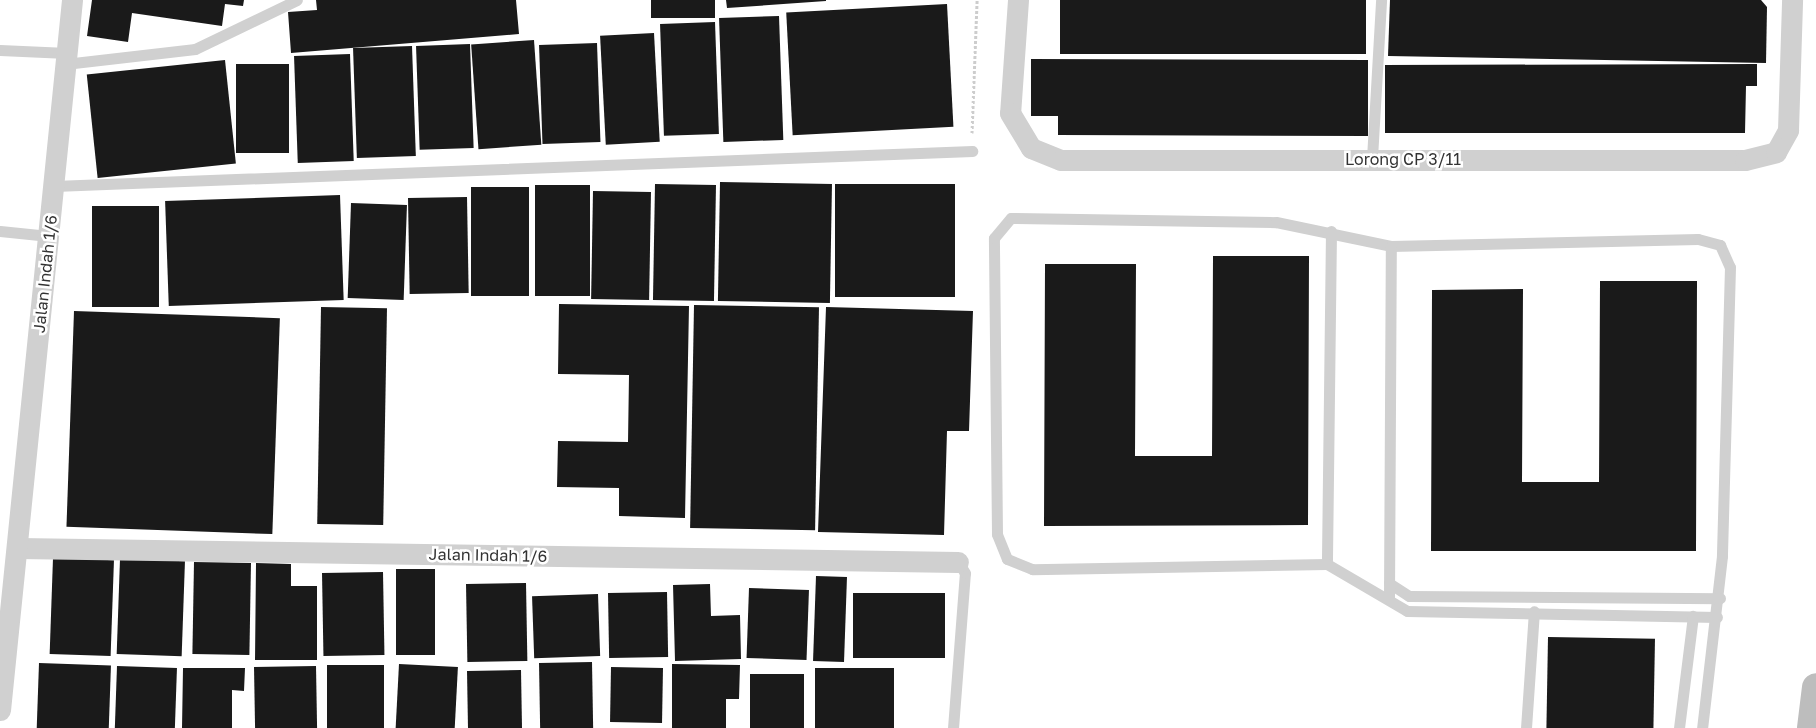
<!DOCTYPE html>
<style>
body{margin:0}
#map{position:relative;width:1816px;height:728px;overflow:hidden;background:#fff;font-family:"Golos Text",sans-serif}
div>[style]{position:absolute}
.building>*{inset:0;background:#1a1a1a;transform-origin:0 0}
.path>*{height:3px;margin-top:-1.5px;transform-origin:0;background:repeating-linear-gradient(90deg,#cdcdcd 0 2.5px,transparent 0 5px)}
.lane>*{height:11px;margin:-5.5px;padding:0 5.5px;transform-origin:5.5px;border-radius:5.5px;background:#d0d0d0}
.street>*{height:21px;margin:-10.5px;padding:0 10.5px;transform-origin:10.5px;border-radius:10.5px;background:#d0d0d0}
.secondary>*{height:28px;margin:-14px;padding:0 14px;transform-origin:14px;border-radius:14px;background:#bdbdbd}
span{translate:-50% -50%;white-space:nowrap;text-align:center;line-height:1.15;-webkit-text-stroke:5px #fff;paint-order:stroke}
.street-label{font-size:16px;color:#333}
</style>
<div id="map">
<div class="building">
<div style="clip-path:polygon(92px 0,244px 0,243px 6px,225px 4px,222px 26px,132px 13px,128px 42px,87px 36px)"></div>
<div style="clip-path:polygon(316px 0,516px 0,519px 34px,291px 53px,288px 12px,317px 10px)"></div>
<div style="left:651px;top:0;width:64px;height:18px"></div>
<div style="clip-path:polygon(726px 0,826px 0,826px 1px,727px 8px)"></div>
<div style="left:1060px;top:0;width:306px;height:54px"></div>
<div style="clip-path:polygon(1390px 0,1761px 0,1767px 7px,1766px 63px,1388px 56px)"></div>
<div style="left:947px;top:4px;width:123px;height:161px;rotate:87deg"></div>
<div style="left:779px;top:16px;width:124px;height:60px;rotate:88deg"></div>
<div style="left:715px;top:22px;width:112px;height:55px;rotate:88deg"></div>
<div style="left:654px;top:33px;width:109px;height:54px;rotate:87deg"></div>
<div style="left:534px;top:40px;width:105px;height:63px;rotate:86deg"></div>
<div style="left:597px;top:43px;width:99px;height:58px;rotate:88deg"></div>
<div style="left:470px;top:44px;width:104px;height:54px;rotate:88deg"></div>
<div style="left:412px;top:46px;width:110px;height:59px;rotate:88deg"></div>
<div style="left:350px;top:54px;width:107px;height:56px;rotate:88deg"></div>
<div style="clip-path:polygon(1031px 59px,1368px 60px,1368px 136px,1058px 135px,1058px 116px,1031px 116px)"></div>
<div style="left:225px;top:60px;width:104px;height:139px;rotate:84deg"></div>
<div style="left:236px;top:64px;width:53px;height:89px"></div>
<div style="clip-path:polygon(1757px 64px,1757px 86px,1746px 86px,1745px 133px,1385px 133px,1385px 65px)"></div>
<div style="left:720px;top:182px;width:112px;height:119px;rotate:1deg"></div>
<div style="left:655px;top:184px;width:61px;height:116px;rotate:1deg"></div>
<div style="left:835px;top:184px;width:120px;height:113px"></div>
<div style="left:535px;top:185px;width:55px;height:111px"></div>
<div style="left:471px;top:187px;width:58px;height:109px"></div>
<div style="left:593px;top:191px;width:58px;height:108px;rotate:1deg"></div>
<div style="left:340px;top:195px;width:105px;height:175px;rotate:88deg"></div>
<div style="left:467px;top:197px;width:96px;height:59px;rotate:89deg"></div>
<div style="left:351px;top:203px;width:56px;height:95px;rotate:2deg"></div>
<div style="left:92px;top:206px;width:67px;height:101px"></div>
<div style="clip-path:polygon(1213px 256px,1309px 256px,1308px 525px,1044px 526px,1045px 264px,1136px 264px,1135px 456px,1212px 456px)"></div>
<div style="clip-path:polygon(1600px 281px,1697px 281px,1696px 551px,1431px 551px,1432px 290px,1523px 289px,1522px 482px,1599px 482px)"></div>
<div style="clip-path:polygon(559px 304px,689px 306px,685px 518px,619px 516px,619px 488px,557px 487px,558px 441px,628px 442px,629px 375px,558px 374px)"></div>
<div style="left:694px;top:305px;width:125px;height:223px;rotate:1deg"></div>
<div style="left:321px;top:307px;width:66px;height:217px;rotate:1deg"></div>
<div style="clip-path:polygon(826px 307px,973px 311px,969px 431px,947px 431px,944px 535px,818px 532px)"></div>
<div style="left:74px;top:311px;width:206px;height:216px;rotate:2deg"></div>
<div style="left:53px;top:558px;width:61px;height:96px;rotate:2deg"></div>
<div style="left:120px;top:559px;width:65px;height:95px;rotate:2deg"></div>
<div style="left:194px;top:562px;width:57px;height:92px;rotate:1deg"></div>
<div style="clip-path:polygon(256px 563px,291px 564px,291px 586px,317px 586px,317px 660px,255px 660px)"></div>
<div style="left:396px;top:569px;width:39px;height:86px"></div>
<div style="left:383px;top:572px;width:83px;height:61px;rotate:89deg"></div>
<div style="left:816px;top:576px;width:31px;height:85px;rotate:2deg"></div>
<div style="left:526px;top:583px;width:78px;height:60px;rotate:89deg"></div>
<div style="clip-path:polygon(710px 584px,711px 616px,740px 615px,741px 659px,675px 661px,673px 585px)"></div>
<div style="left:749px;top:588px;width:60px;height:70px;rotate:2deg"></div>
<div style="left:667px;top:592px;width:65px;height:59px;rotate:89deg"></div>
<div style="left:853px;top:593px;width:92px;height:65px"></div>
<div style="left:598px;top:594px;width:62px;height:66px;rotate:88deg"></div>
<div style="left:1548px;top:637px;width:107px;height:91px;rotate:1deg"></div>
<div style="left:592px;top:662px;width:66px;height:53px;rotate:89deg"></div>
<div style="left:39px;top:663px;width:72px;height:65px;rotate:2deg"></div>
<div style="left:399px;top:664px;width:59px;height:64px;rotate:3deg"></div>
<div style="clip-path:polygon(672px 664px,740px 665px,739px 699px,726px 699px,726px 728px,672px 728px)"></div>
<div style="left:327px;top:665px;width:57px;height:63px"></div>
<div style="left:117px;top:666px;width:60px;height:62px;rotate:2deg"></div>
<div style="left:316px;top:666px;width:62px;height:62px;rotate:89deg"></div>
<div style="left:611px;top:667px;width:52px;height:55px;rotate:1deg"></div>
<div style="clip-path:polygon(183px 668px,245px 668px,244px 691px,232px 690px,232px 728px,182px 728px)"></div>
<div style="left:815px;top:668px;width:79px;height:60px"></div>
<div style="left:521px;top:670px;width:58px;height:54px;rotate:89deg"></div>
<div style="left:750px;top:674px;width:54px;height:54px"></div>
</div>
<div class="path">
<div style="left:972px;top:133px;width:133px;rotate:-87.8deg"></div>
</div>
<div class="lane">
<div style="left:0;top:50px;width:67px;rotate:2.6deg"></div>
<div style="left:65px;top:64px;width:131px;rotate:-6.6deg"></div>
<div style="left:195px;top:49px;width:113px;rotate:-25.7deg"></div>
<div style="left:1372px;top:158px;width:158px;rotate:-86.7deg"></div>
<div style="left:54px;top:186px;width:919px;rotate:-2.18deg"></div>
<div style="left:0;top:231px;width:49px;rotate:5.8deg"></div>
<div style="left:1331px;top:231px;width:333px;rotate:90.7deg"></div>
<div style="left:1327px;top:564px;width:93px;rotate:30.4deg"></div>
<div style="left:1407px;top:611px;width:310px;rotate:1.1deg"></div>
<div style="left:1327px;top:564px;width:295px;rotate:179deg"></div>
<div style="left:1032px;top:569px;width:27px;rotate:-158deg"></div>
<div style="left:1007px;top:559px;width:27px;rotate:-112deg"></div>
<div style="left:997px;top:534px;width:296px;rotate:-90.6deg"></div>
<div style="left:994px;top:238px;width:26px;rotate:-50deg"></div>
<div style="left:1011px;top:218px;width:265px;rotate:0.9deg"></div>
<div style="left:1276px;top:222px;width:117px;rotate:11.8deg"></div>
<div style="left:1391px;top:246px;width:307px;rotate:-1.3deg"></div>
<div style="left:1698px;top:239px;width:23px;rotate:15deg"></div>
<div style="left:1720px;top:245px;width:24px;rotate:66deg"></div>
<div style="left:1730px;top:267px;width:289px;rotate:91.6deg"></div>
<div style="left:1722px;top:556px;width:173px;rotate:96.6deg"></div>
<div style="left:1389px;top:583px;width:24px;rotate:33deg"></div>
<div style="left:1409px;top:596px;width:311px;rotate:0.4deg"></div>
<div style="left:1389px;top:598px;width:352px;rotate:-89.7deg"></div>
<div style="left:953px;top:728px;width:155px;rotate:-85.6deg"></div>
<div style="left:965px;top:573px;width:13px;rotate:-122deg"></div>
<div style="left:1526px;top:728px;width:117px;rotate:-86.1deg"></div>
<div style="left:1679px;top:728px;width:113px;rotate:-82.9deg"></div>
</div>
<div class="street">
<div style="left:1018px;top:0;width:113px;rotate:94deg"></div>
<div style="left:1010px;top:113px;width:41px;rotate:59deg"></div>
<div style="left:1031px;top:148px;width:32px;rotate:22deg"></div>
<div style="left:1061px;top:160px;width:684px"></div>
<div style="left:1745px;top:160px;width:32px;rotate:-14deg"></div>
<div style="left:1776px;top:152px;width:25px;rotate:-61deg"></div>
<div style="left:1788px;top:130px;width:130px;rotate:-88.2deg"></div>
<div style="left:18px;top:548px;width:940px;rotate:0.85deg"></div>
<div style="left:0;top:710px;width:714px;rotate:-84.21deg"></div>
</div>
<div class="secondary">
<div style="left:1811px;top:728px;width:41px;rotate:-83deg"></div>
</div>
<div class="street-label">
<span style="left:1403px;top:159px">Lorong CP 3/11</span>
<span style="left:45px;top:274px;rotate:-84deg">Jalan Indah 1/6</span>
<span style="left:488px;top:555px;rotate:1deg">Jalan Indah 1/6</span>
</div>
</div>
